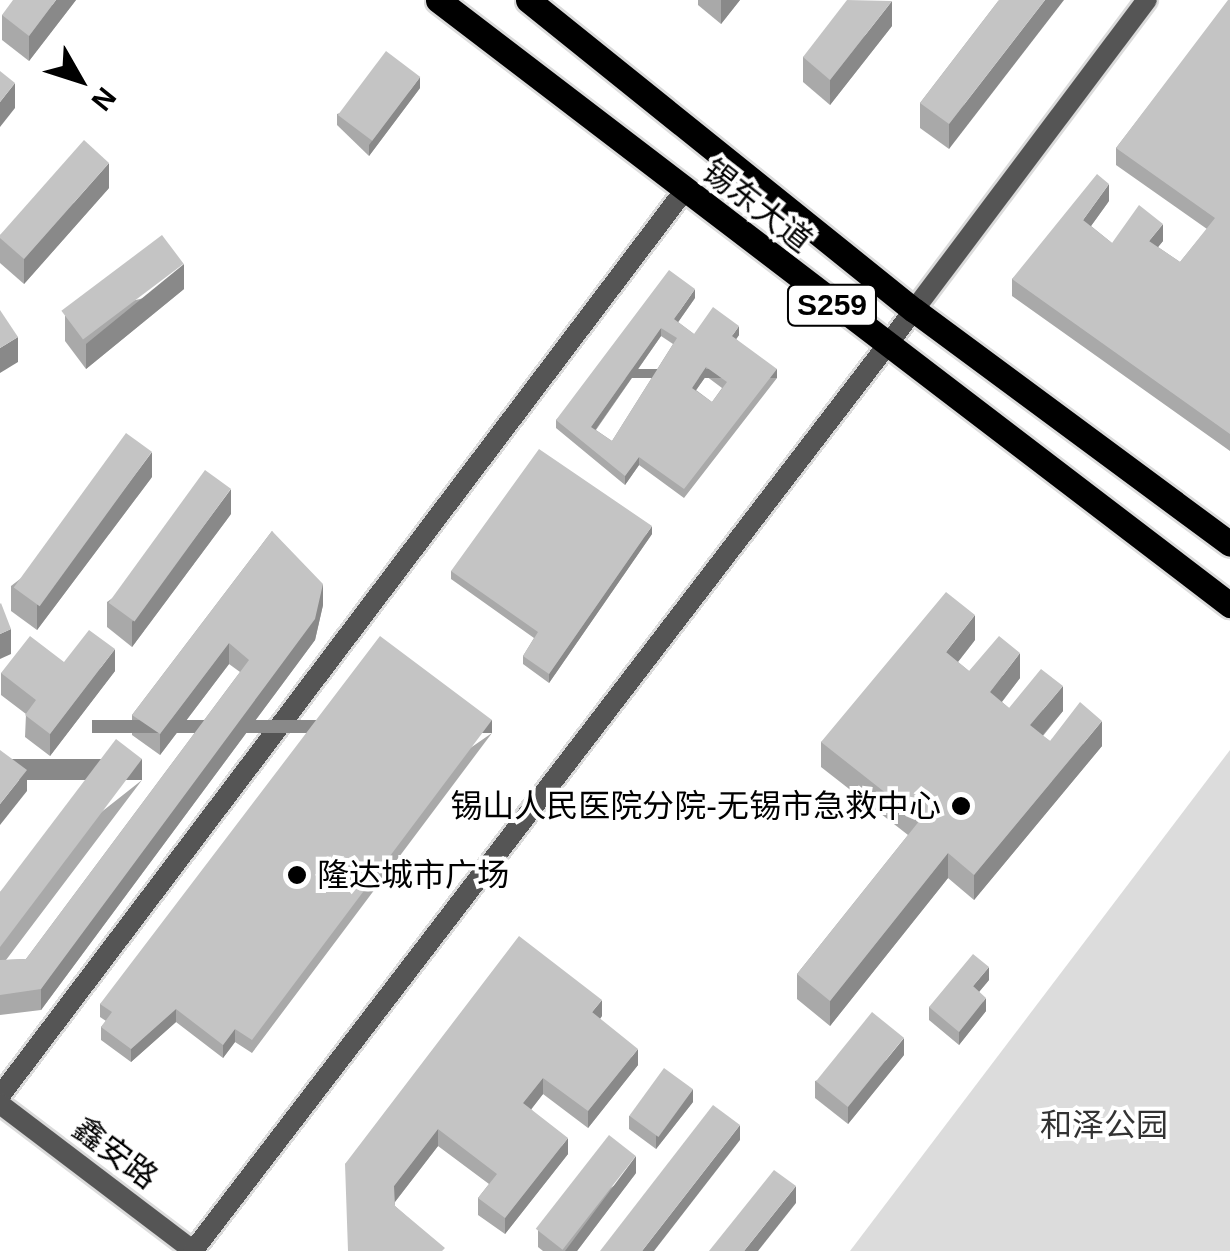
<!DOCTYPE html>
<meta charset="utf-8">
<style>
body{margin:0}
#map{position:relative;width:1230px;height:1251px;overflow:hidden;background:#fff;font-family:Arial,"Noto Sans SC",sans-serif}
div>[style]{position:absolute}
.green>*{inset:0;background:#dcdcdc}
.roads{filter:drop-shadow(2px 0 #dbdbdb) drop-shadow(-2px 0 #dbdbdb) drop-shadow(0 2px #dbdbdb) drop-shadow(0 -2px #dbdbdb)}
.minor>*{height:20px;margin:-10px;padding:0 10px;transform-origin:10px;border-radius:10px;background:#555}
.tertiary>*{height:20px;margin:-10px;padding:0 10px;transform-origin:10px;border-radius:10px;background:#555}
.primary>*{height:25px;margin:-12.5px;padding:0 12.5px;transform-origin:12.5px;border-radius:12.5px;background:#000}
.wall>*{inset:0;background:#a9a9a9}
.shaded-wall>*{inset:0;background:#898989;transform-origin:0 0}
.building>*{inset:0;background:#c4c4c4;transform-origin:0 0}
.dots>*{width:28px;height:28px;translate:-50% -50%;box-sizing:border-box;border:5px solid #fff;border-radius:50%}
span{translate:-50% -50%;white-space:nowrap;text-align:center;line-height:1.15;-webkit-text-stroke:8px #fff;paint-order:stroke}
.shield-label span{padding:2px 8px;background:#fff;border:2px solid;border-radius:8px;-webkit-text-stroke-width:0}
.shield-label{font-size:30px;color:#000;font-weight:700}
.street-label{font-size:32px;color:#000}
.poi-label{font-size:32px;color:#000}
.right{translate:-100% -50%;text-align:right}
.left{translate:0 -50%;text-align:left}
.park-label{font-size:32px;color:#333}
.north{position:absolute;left:30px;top:30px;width:100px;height:100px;-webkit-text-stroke:8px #fff;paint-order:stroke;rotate:129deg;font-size:28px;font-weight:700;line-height:40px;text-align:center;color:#000}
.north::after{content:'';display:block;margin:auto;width:35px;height:45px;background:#000;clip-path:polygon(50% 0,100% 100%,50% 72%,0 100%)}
</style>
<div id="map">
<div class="green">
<div style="clip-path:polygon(1230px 750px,1230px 1251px,850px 1251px)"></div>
</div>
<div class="roads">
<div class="minor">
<div style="left:914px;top:310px;width:388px;rotate:-53.1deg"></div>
<div style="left:0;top:1096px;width:1134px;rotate:-52.92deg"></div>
</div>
<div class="tertiary">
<div style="left:0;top:1104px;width:243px;rotate:37.2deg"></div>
<div style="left:193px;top:1251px;width:1185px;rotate:-52.54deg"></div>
</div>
<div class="primary">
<div style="left:438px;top:0;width:997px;rotate:37.38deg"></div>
<div style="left:528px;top:0;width:495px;rotate:38.8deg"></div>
<div style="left:914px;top:310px;width:393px;rotate:36.5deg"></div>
</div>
</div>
<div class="wall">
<div style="clip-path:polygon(76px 0,29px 61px,2px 40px,2px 15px)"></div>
<div style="clip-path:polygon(698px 0,740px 0,721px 24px,698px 5px)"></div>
<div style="clip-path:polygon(999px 0,949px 149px,920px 128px,920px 103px)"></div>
<div style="clip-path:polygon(1230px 0,1230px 451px,1012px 296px,1012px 279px,1109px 201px,1091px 226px,1112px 243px,1163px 241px,1158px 247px,1180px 262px,1207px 229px,1116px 165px,1116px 148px)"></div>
<div style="clip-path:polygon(892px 26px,830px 105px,803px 82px,803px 57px)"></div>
<div style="clip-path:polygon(420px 88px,369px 156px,337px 125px,337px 114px)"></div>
<div style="clip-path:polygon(109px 188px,24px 284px,0 263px,0 235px)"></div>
<div style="clip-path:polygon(184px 289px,86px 369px,65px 341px,65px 316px)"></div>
<div style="clip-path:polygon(evenodd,695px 298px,678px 322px,694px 334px,739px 335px,736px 339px,777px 378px,684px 498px,639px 465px,625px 485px,556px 428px,556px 420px,695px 298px,661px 336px,673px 344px,612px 441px,596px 430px,661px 336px,695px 298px,706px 376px,722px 388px,712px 402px,696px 390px,706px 376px)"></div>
<div style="clip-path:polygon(152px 477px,37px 630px,11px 611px,11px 586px)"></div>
<div style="clip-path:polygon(231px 514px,132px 647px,107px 627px,107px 602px)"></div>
<div style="clip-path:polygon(272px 531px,323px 605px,315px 640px,41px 1010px,0 1015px,0 892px,142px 780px,6px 960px,26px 959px,240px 672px,229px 664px,160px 755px,132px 735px,132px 715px)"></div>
<div style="clip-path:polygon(652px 534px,549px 683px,523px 664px,523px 656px,534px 638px,451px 579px,451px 571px)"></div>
<div style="clip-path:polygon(975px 640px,958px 662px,969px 671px,1020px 678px,1002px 702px,1009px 708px,1063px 711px,1043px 736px,1050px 741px,1102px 746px,974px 900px,948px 878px,830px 1026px,797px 999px,797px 974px,908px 835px,821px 767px,821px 742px)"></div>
<div style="clip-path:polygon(64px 662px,115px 671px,50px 756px,25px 737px,26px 714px,1px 695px,1px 673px)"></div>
<div style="clip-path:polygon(492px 733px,252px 1053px,235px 1042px,223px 1058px,176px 1022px,131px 1062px,101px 1040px,101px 1027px,106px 1021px,100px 1017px,100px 1004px)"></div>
<div style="clip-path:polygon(989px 980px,979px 992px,986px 1011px,959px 1045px,929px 1020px,929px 1007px)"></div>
<div style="clip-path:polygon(602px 1016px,600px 1019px,638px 1065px,588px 1128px,543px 1094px,531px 1109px,568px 1154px,505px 1234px,478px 1215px,478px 1198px,489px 1184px,438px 1146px,395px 1202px,395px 1206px,445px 1251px,345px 1164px)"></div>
<div style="clip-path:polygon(904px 1055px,848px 1124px,815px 1098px,815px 1081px)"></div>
<div style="clip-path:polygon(693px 1102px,656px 1149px,629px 1129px,629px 1116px)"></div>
<div style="clip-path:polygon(636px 1173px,577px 1251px,543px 1251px,538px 1247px,538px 1230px)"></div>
</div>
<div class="shaded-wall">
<div style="clip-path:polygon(56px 0,76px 0,29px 61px,29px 36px)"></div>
<div style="clip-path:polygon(721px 0,740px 0,721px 24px)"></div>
<div style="clip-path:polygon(1045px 0,1064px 0,949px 149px,949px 124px)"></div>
<div style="clip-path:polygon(892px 1px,892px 26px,830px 105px,830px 80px)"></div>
<div style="clip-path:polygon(420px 77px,420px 88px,369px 156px,369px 145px)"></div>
<div style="clip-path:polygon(15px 83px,15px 108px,0 127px,0 102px)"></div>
<div style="clip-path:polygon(109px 163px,109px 188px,24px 284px,24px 259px)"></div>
<div style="clip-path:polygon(1109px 184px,1109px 201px,1083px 237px,1083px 220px)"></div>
<div style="clip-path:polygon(1163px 224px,1163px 241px,1149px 258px,1149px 241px)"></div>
<div style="clip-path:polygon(184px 264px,184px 289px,86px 369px,86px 344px)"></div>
<div style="clip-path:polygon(695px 289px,695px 298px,674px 328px,674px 319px)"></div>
<div style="clip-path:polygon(739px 326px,739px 335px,732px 345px,732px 336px)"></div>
<div style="clip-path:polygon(661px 328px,661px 336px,591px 436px,591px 427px)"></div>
<div style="clip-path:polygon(18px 337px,18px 362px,0 373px,0 348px)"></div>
<div style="clip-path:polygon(706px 367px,706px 376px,692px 396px,692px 388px)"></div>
<div style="left:777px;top:369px;width:9px;height:152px;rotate:90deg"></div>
<div style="clip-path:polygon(152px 452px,152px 477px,37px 630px,37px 605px)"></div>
<div style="clip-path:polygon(639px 457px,639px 465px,625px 485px,625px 476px)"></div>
<div style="clip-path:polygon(231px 489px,231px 514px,132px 647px,132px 622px)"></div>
<div style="clip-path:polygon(652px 526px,652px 534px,549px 683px,549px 674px)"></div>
<div style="clip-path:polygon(323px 584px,323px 605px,315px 640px,41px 1010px,41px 989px)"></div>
<div style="clip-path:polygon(975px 615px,975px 640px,946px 677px,946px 652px)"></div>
<div style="clip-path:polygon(11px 629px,11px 654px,0 659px,0 634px)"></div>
<div style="clip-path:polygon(229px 643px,229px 664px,160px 755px,160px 734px)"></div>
<div style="clip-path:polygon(115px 649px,115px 671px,50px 756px,50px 734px)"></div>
<div style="clip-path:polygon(1020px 653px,1020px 678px,990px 717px,990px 692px)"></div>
<div style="clip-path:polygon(1063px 686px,1063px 711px,1030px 750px,1030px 725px)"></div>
<div style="left:492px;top:720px;width:13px;height:400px;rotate:90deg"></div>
<div style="clip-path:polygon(1102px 721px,1102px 746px,974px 900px,974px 875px)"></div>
<div style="left:142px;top:759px;width:21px;height:236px;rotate:90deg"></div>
<div style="clip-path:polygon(27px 770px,27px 791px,0 825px,0 804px)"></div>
<div style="clip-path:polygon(948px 853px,948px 878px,830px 1026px,830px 1001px)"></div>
<div style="clip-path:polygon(989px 967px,989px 980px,973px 999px,973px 986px)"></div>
<div style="clip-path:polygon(986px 998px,986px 1011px,959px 1045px,959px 1032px)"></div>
<div style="clip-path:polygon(602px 1000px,602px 1016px,592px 1029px,592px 1012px)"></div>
<div style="clip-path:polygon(176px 1009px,176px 1022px,131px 1062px,131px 1049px)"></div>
<div style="clip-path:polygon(235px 1029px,235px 1042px,223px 1058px,223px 1045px)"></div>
<div style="clip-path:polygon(904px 1038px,904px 1055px,848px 1124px,848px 1107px)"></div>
<div style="clip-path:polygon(638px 1049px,638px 1065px,588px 1128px,588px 1111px)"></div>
<div style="clip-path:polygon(543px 1078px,543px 1094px,523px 1120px,523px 1103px)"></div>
<div style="clip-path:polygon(693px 1089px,693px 1102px,656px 1149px,656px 1136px)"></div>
<div style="clip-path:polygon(740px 1125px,740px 1140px,654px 1251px,642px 1251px)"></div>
<div style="clip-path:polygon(438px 1129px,438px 1146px,394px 1203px,394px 1186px)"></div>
<div style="clip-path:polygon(568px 1138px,568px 1154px,505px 1234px,505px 1218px)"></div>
<div style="clip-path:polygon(636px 1156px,636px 1173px,577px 1251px,565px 1251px)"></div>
<div style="clip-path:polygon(796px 1186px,796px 1203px,758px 1251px,744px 1251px)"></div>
</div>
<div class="building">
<div style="clip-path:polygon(13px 0,56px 0,29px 36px,2px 15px)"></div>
<div style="clip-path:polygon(847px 0,892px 1px,830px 80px,803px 57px)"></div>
<div style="clip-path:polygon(999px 0,1045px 0,949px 124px,920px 103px)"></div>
<div style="clip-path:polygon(1228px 0,1230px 0,1230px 434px,1012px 279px,1097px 174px,1109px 184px,1083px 220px,1112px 243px,1139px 205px,1163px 224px,1149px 241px,1180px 262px,1215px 218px,1116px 148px)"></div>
<div style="left:386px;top:51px;width:43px;height:80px;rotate:37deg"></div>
<div style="clip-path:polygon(0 71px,15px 83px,0 102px)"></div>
<div style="clip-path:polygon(84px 140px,109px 163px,24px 259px,0 238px,0 235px)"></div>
<div style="left:162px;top:235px;width:36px;height:126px;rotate:53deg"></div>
<div style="clip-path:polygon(evenodd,669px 270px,695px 289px,674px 319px,694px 334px,713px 307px,739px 326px,732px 336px,777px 369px,684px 489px,639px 457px,625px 476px,556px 420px,669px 270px,661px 328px,677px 338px,612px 441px,591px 427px,661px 328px,669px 270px,706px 367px,727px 382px,712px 402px,692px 388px,706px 367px)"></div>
<div style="clip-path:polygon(0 310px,18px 337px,0 348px)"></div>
<div style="left:126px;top:433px;width:32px;height:191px;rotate:36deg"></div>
<div style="clip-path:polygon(539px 449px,652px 526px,549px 674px,523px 656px,538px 632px,451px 571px)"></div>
<div style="left:205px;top:470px;width:32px;height:164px;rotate:36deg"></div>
<div style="clip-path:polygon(272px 531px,323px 584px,315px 619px,41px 989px,0 995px,0 960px,26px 959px,249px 660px,229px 643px,160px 734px,132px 715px)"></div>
<div style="clip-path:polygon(946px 592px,975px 615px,946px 652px,969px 671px,999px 636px,1020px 653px,990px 692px,1009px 708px,1041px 669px,1063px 686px,1030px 725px,1050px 741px,1080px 702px,1102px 721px,974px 875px,948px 853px,830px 1001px,797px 974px,920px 820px,821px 742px)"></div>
<div style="clip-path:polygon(1px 603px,11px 629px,0 634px,0 604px)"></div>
<div style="clip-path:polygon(89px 630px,115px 649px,50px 734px,25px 715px,36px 700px,1px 673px,30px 636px,64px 662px)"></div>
<div style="clip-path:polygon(380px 636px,492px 720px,252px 1040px,235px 1029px,223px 1045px,176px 1009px,131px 1049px,101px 1027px,112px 1012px,100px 1004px)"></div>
<div style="clip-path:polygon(116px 739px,142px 759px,0 947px,0 892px)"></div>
<div style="clip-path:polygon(0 750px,27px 770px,0 804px)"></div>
<div style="clip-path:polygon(519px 936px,602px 1000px,592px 1012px,638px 1049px,588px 1111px,543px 1078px,523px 1103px,568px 1138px,505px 1218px,478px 1198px,497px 1174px,438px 1129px,394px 1186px,395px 1206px,445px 1248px,442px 1251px,348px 1251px,345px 1164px)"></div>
<div style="clip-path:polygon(973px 954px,989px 967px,973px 986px,986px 998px,959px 1032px,929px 1007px)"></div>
<div style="left:872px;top:1012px;width:41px;height:89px;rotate:39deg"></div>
<div style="left:664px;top:1068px;width:36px;height:59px;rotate:36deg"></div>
<div style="clip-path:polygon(713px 1105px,740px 1125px,642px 1251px,600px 1251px)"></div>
<div style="left:609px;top:1135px;width:34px;height:119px;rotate:38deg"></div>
<div style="clip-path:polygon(774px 1170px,796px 1186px,744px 1251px,709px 1251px)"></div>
</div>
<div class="dots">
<div style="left:961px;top:806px;background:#000"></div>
<div style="left:297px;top:875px;background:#000"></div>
</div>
<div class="shield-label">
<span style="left:832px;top:305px">S259</span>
</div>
<div class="street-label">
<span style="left:757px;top:206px;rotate:38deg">锡东大道</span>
<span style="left:115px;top:1153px;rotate:37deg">鑫安路</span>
</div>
<div class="poi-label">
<span class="right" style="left:941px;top:806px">锡山人民医院分院-无锡市急救中心</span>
<span class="left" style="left:317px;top:875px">隆达城市广场</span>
</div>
<div class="park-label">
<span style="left:1104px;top:1125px">和泽公园</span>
</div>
<div class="north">N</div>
</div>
